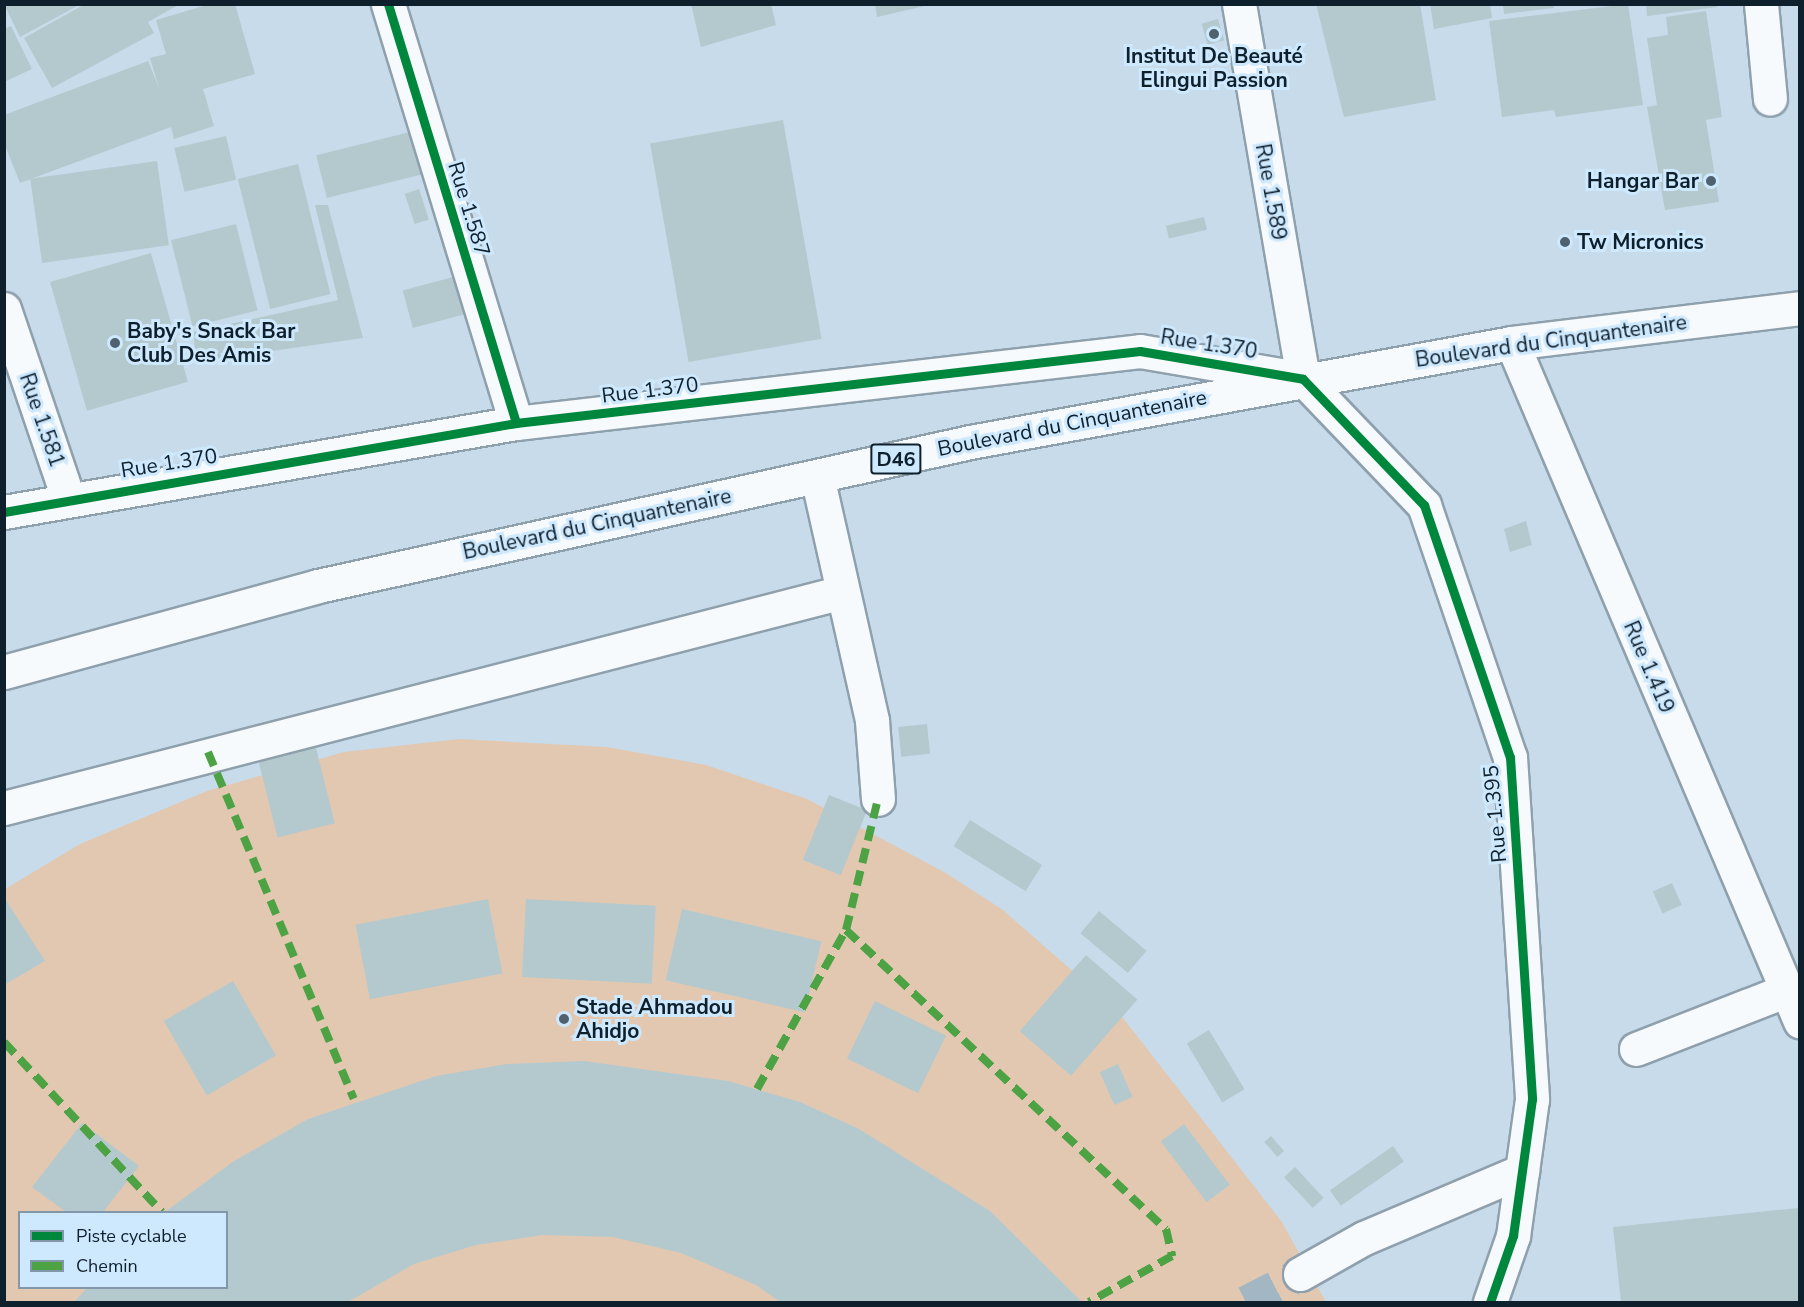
<!DOCTYPE html>
<meta charset="utf-8">
<style>
body{margin:0}
#map{position:relative;width:1804px;height:1307px;overflow:hidden;background:#c7dbea;font-family:"Nunito Sans",sans-serif}
div>[style]{position:absolute}
.green>*{inset:0;background:#e2c8b1}
.building>*{inset:0;background:#b4c9ce;transform-origin:0 0}
.minor-tunnel>*{height:33px;margin-top:-16.5px;transform-origin:0;background:repeating-linear-gradient(90deg,#a2b6c4 0 33px,transparent 0 49px)}
.roads{filter:drop-shadow(2px 0 #8fa0ad) drop-shadow(-2px 0 #8fa0ad) drop-shadow(0 2px #8fa0ad) drop-shadow(0 -2px #8fa0ad)}
.minor>*{height:33px;margin:-16.5px;padding:0 16.5px;transform-origin:16.5px;border-radius:16.5px;background:#f7fafc}
.major>*{height:33px;margin:-16.5px;padding:0 16.5px;transform-origin:16.5px;border-radius:16.5px;background:#f7fafc}
.quiet>*{height:8px;margin-top:-4px;transform-origin:0;background:repeating-linear-gradient(90deg,#4da243 0 15px,transparent 0 23px)}
.cycleway>*{height:9px;margin:-4.5px;padding:0 4.5px;transform-origin:4.5px;border-radius:4.5px;background:#00873e}
.dots>*{width:16px;height:16px;translate:-50% -50%;box-sizing:border-box;border:3px solid #cee8fd;border-radius:50%}
span{translate:-50% -50%;white-space:nowrap;text-align:center;line-height:1.15;-webkit-text-stroke:6px #cee8fd;paint-order:stroke}
.shield-label span{padding:2px 4px;background:#cee8fd;border:2px solid;border-radius:4px;-webkit-text-stroke-width:0}
.shield-label{font-size:20px;color:#0f202d;font-weight:700}
.poi-label{font-size:21px;color:#0f202d;font-weight:700}
.right{translate:-100% -50%;text-align:right}
.left{translate:0 -50%;text-align:left}
.street-label{font-size:21px;color:#0f202d}
.frame{position:absolute;inset:0;border:6px solid #0f202d;pointer-events:none}
.legend{position:absolute;left:18px;top:1211px;width:210px;height:78px;box-sizing:border-box;background:#cee8fd;border:2px solid #8298aa;margin:0;padding:8px 10px;list-style:none;font-size:18px;color:#0f202d}
.legend li{display:flex;align-items:center;gap:12px;height:30px}
.legend b{width:30px;border:2px solid #8298aa}
</style>
<div id="map">
<div class="green">
<div style="clip-path:polygon(evenodd,459px 739px,607px 747px,706px 765px,807px 799px,946px 873px,1003px 910px,1116px 1009px,1282px 1222px,1326px 1302px,5px 1302px,5px 889px,80px 844px,207px 791px,344px 752px,459px 739px,20px 1212px,226px 1212px,226px 1288px,20px 1288px,20px 1212px)"></div>
</div>
<div class="building">
<div style="clip-path:polygon(4px 4px,81px 4px,20px 37px)"></div>
<div style="clip-path:polygon(85px 4px,180px 4px,148px 22px,154px 33px,52px 88px,24px 38px)"></div>
<div style="clip-path:polygon(210px 4px,235px 4px,255px 74px,203px 89px,214px 126px,174px 139px,171px 127px,20px 183px,4px 143px,4px 115px,148px 61px,159px 88px,150px 58px,166px 54px,156px 20px)"></div>
<div style="clip-path:polygon(691px 4px,771px 4px,776px 25px,701px 47px)"></div>
<div style="clip-path:polygon(875px 4px,929px 4px,929px 5px,877px 17px)"></div>
<div style="clip-path:polygon(1316px 4px,1420px 4px,1436px 100px,1344px 117px)"></div>
<div style="clip-path:polygon(1430px 4px,1490px 4px,1492px 18px,1434px 29px)"></div>
<div style="clip-path:polygon(1503px 4px,1554px 4px,1554px 8px,1504px 14px)"></div>
<div style="clip-path:polygon(1628px 4px,1643px 105px,1556px 117px,1554px 110px,1502px 117px,1489px 21px)"></div>
<div style="clip-path:polygon(1646px 4px,1717px 4px,1717px 7px,1647px 16px)"></div>
<div style="clip-path:polygon(1706px 11px,1722px 117px,1706px 120px,1719px 202px,1665px 210px,1647px 107px,1657px 105px,1647px 38px,1668px 35px,1666px 17px)"></div>
<div style="left:1218px;top:19px;width:22px;height:17px;rotate:74deg"></div>
<div style="clip-path:polygon(11px 26px,32px 69px,4px 82px,4px 29px)"></div>
<div style="left:783px;top:120px;width:222px;height:135px;rotate:80deg"></div>
<div style="left:422px;top:129px;width:44px;height:109px;rotate:76deg"></div>
<div style="left:226px;top:136px;width:45px;height:53px;rotate:77deg"></div>
<div style="left:157px;top:161px;width:85px;height:128px;rotate:82deg"></div>
<div style="left:298px;top:164px;width:134px;height:62px;rotate:76deg"></div>
<div style="left:419px;top:189px;width:32px;height:15px;rotate:72deg"></div>
<div style="clip-path:polygon(315px 205px,328px 205px,363px 338px,195px 362px,194px 332px,338px 300px)"></div>
<div style="left:1204px;top:217px;width:13px;height:39px;rotate:77deg"></div>
<div style="left:236px;top:224px;width:89px;height:67px;rotate:76deg"></div>
<div style="left:151px;top:253px;width:134px;height:105px;rotate:74deg"></div>
<div style="left:479px;top:270px;width:39px;height:79px;rotate:75deg"></div>
<div style="clip-path:polygon(1526px 521px,1532px 545px,1510px 552px,1504px 529px)"></div>
<div style="left:927px;top:724px;width:30px;height:29px;rotate:84deg"></div>
<div style="left:313px;top:736px;width:90px;height:59px;rotate:76deg"></div>
<div style="left:829px;top:795px;width:41px;height:70px;rotate:22deg"></div>
<div style="left:970px;top:820px;width:85px;height:31px;rotate:32deg"></div>
<div style="left:1672px;top:883px;width:24px;height:21px;rotate:66deg"></div>
<div style="clip-path:polygon(4px 897px,45px 961px,4px 985px)"></div>
<div style="left:488px;top:899px;width:76px;height:135px;rotate:79deg"></div>
<div style="left:526px;top:899px;width:130px;height:78px;rotate:3deg"></div>
<div style="left:682px;top:909px;width:143px;height:73px;rotate:13deg"></div>
<div style="left:1099px;top:911px;width:62px;height:29px;rotate:40deg"></div>
<div style="left:1086px;top:955px;width:68px;height:101px;rotate:41deg"></div>
<div style="left:233px;top:981px;width:86px;height:80px;rotate:60deg"></div>
<div style="left:875px;top:1001px;width:79px;height:64px;rotate:26deg"></div>
<div style="left:1209px;top:1030px;width:69px;height:26px;rotate:59deg"></div>
<div style="clip-path:polygon(584px 1061px,728px 1081px,800px 1102px,859px 1129px,990px 1211px,1082px 1302px,780px 1302px,756px 1285px,681px 1253px,613px 1237px,543px 1235px,476px 1245px,414px 1264px,348px 1302px,74px 1302px,87px 1288px,226px 1288px,226px 1212px,165px 1212px,234px 1161px,308px 1119px,436px 1076px,507px 1064px)"></div>
<div style="left:1118px;top:1064px;width:36px;height:20px;rotate:66deg"></div>
<div style="clip-path:polygon(82px 1123px,139px 1166px,103px 1212px,66px 1212px,32px 1187px)"></div>
<div style="left:1184px;top:1124px;width:76px;height:29px;rotate:53deg"></div>
<div style="left:1271px;top:1136px;width:20px;height:9px;rotate:49deg"></div>
<div style="left:1393px;top:1146px;width:19px;height:77px;rotate:55deg"></div>
<div style="left:1295px;top:1167px;width:42px;height:15px;rotate:47deg"></div>
<div style="clip-path:polygon(1798px 1208px,1800px 1302px,1621px 1302px,1613px 1227px)"></div>
</div>
<div class="minor-tunnel">
<div style="left:1246px;top:1302px;width:61px;rotate:-27.4deg"></div>
</div>
<div class="roads">
<div class="minor">
<div style="left:388px;top:4px;width:438px;rotate:73deg"></div>
<div style="left:1239px;top:4px;width:380px;rotate:80.3deg"></div>
<div style="left:1761px;top:4px;width:95px;rotate:84.6deg"></div>
<div style="left:4px;top:309px;width:200px;rotate:71.3deg"></div>
<div style="left:1512px;top:343px;width:737px;rotate:66.99deg"></div>
<div style="left:1303px;top:379px;width:175px;rotate:46.2deg"></div>
<div style="left:1424px;top:505px;width:266px;rotate:71.2deg"></div>
<div style="left:1510px;top:757px;width:343px;rotate:86.3deg"></div>
<div style="left:1532px;top:1099px;width:138px;rotate:97.9deg"></div>
<div style="left:1513px;top:1236px;width:70px;rotate:109.2deg"></div>
<div style="left:817px;top:476px;width:251px;rotate:77.3deg"></div>
<div style="left:872px;top:721px;width:78px;rotate:85.6deg"></div>
<div style="left:4px;top:512px;width:520px;rotate:-9.86deg"></div>
<div style="left:516px;top:423px;width:628px;rotate:-6.58deg"></div>
<div style="left:1140px;top:351px;width:165px;rotate:9.7deg"></div>
<div style="left:4px;top:808px;width:866px;rotate:-14.44deg"></div>
<div style="left:1636px;top:1049px;width:162px;rotate:-21.3deg"></div>
<div style="left:1300px;top:1274px;width:73px;rotate:-29.4deg"></div>
<div style="left:1364px;top:1238px;width:172px;rotate:-23deg"></div>
</div>
<div class="major">
<div style="left:4px;top:672px;width:326px;rotate:-15.3deg"></div>
<div style="left:318px;top:586px;width:668px;rotate:-12.45deg"></div>
<div style="left:970px;top:442px;width:551px;rotate:-10.35deg"></div>
<div style="left:1512px;top:343px;width:290px;rotate:-6.9deg"></div>
</div>
</div>
<div class="quiet">
<div style="left:208px;top:752px;width:376px;rotate:67.2deg"></div>
<div style="left:846px;top:930px;width:438px;rotate:43.1deg"></div>
<div style="left:1166px;top:1229px;width:28px;rotate:77deg"></div>
<div style="left:1172px;top:1256px;width:95px;rotate:151deg"></div>
<div style="left:4px;top:1042px;width:232px;rotate:47.1deg"></div>
<div style="left:757px;top:1089px;width:182px;rotate:-60.8deg"></div>
<div style="left:846px;top:930px;width:135px;rotate:-76.3deg"></div>
</div>
<div class="cycleway">
<div style="left:388px;top:4px;width:438px;rotate:73deg"></div>
<div style="left:4px;top:512px;width:520px;rotate:-9.86deg"></div>
<div style="left:516px;top:423px;width:628px;rotate:-6.58deg"></div>
<div style="left:1140px;top:351px;width:165px;rotate:9.7deg"></div>
<div style="left:1303px;top:379px;width:175px;rotate:46.2deg"></div>
<div style="left:1424px;top:505px;width:266px;rotate:71.2deg"></div>
<div style="left:1510px;top:757px;width:343px;rotate:86.3deg"></div>
<div style="left:1532px;top:1099px;width:138px;rotate:97.9deg"></div>
<div style="left:1513px;top:1236px;width:70px;rotate:109.2deg"></div>
</div>
<div class="dots">
<div style="left:1214px;top:34px;background:#4f616f"></div>
<div style="left:1711px;top:181px;background:#4f616f"></div>
<div style="left:1565px;top:242px;background:#4f616f"></div>
<div style="left:115px;top:343px;background:#4f616f"></div>
<div style="left:564px;top:1019px;background:#4f616f"></div>
</div>
<div class="shield-label">
<span style="left:896px;top:459px">D46</span>
</div>
<div class="poi-label">
<span style="left:1214px;top:68px">Institut De Beauté<br>Elingui Passion</span>
<span class="right" style="left:1699px;top:181px">Hangar Bar</span>
<span class="left" style="left:1577px;top:242px">Tw Micronics</span>
<span class="left" style="left:127px;top:343px">Baby's Snack Bar<br>Club Des Amis</span>
<span class="left" style="left:576px;top:1019px">Stade Ahmadou<br>Ahidjo</span>
</div>
<div class="street-label">
<span style="left:1271px;top:192px;rotate:80deg">Rue 1.589</span>
<span style="left:469px;top:209px;rotate:73deg">Rue 1.587</span>
<span style="left:1551px;top:341px;rotate:-8deg">Boulevard du Cinquantenaire</span>
<span style="left:1209px;top:344px;rotate:9deg">Rue 1.370</span>
<span style="left:650px;top:390px;rotate:-7deg">Rue 1.370</span>
<span style="left:42px;top:420px;rotate:71deg">Rue 1.581</span>
<span style="left:1072px;top:423px;rotate:-11deg">Boulevard du Cinquantenaire</span>
<span style="left:169px;top:463px;rotate:-9deg">Rue 1.370</span>
<span style="left:597px;top:524px;rotate:-12deg">Boulevard du Cinquantenaire</span>
<span style="left:1649px;top:667px;rotate:67deg">Rue 1.419</span>
<span style="left:1495px;top:814px;rotate:-95deg">Rue 1.395</span>
</div>
<div class="frame"></div>
<ul class="legend">
<li><b style="height:8px;background:#00873e"></b>Piste cyclable</li>
<li><b style="height:8px;background:#4da243"></b>Chemin</li>
</ul>
</div>
